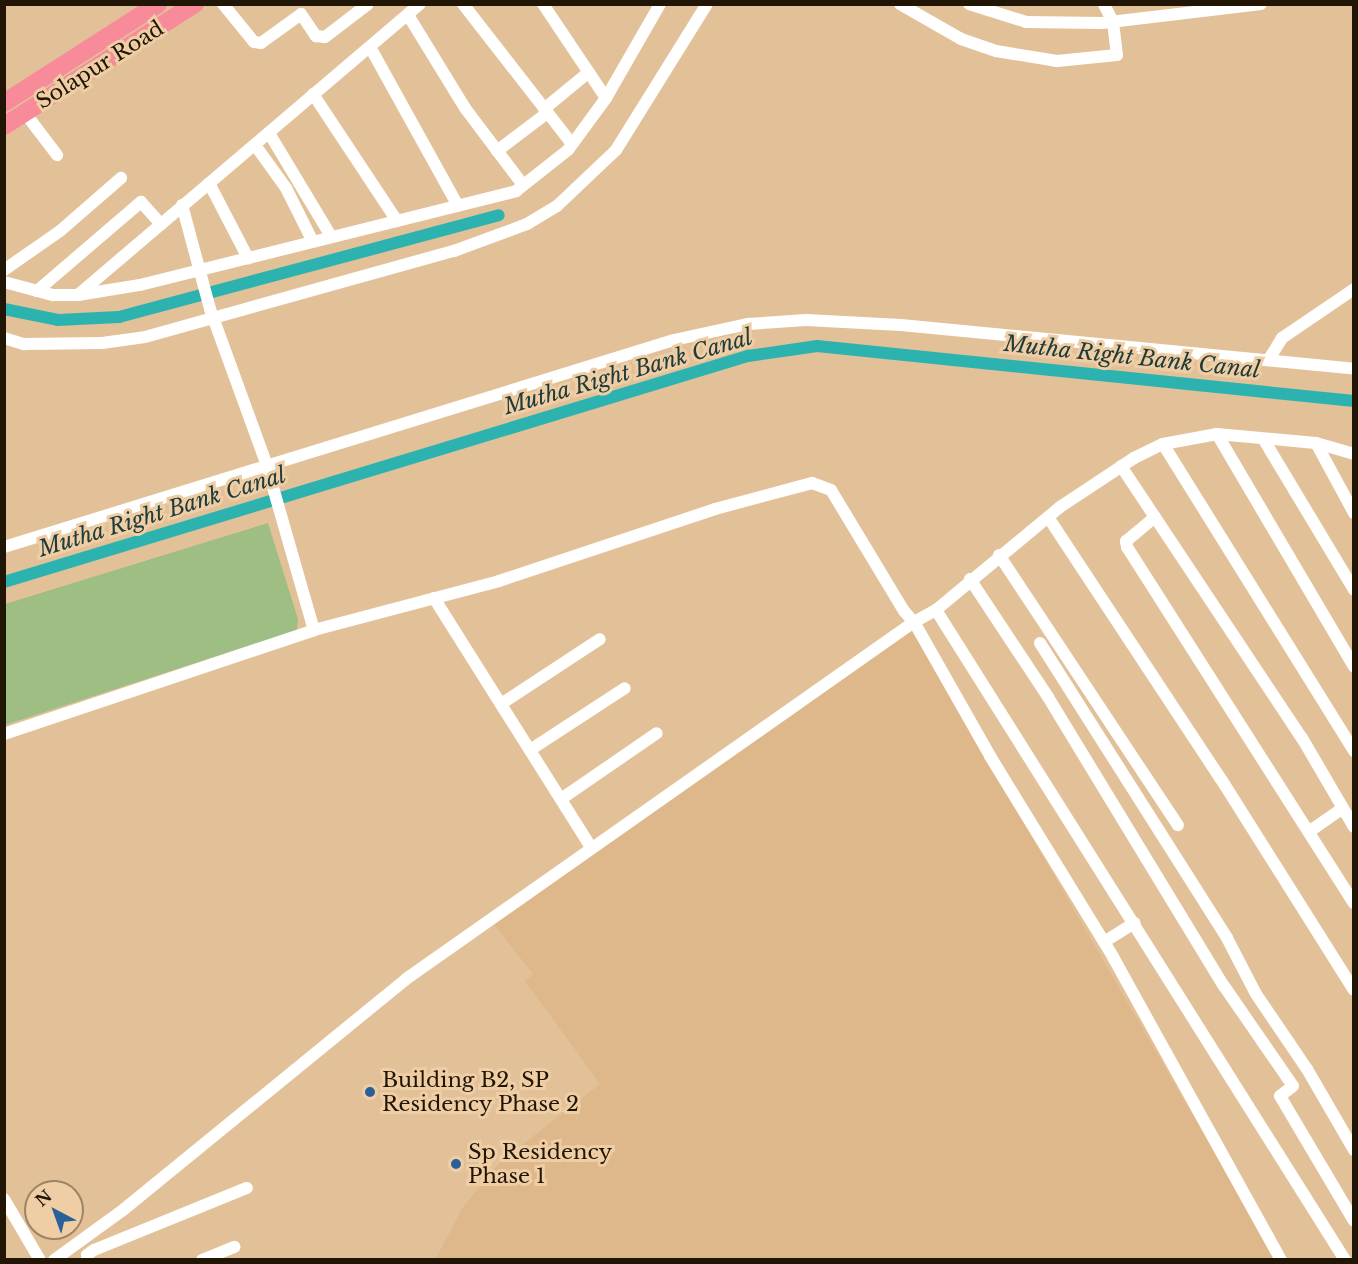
<!DOCTYPE html>
<style>
body{margin:0}
#map{position:relative;width:1358px;height:1264px;overflow:hidden;background:#e2c199;font-family:"Libre Baskerville",serif}
div>[style]{position:absolute}
.built>*{inset:0;background:#deb88a}
.green>*{inset:0;background:#9ebe84}
.canal>*{height:12px;margin:-6px;padding:0 6px;transform-origin:6px;border-radius:6px;background:#2db3af}
.minor>*{height:12px;margin:-6px;padding:0 6px;transform-origin:6px;border-radius:6px;background:#fff}
.highway>*{height:18px;margin:-9px;padding:0 9px;transform-origin:9px;border-radius:9px;background:#f78b9a}
.dots>*{width:16px;height:16px;translate:-50% -50%;box-sizing:border-box;border:3px solid #efcea5;border-radius:50%}
span{translate:-50% -50%;white-space:nowrap;text-align:center;line-height:1.15;-webkit-text-stroke:6px #efcea5;paint-order:stroke}
.street-label{font-size:21px;color:#211506}
.poi-label{font-size:21px;color:#211506}
.left{translate:0 -50%;text-align:left}
.water-label{font-size:22px;color:#203c3a;font-style:italic}
.frame{position:absolute;inset:0;border:6px solid #211506;pointer-events:none}
.north{position:absolute;left:24px;top:1180px;width:60px;height:60px;box-sizing:border-box;background:#efcea5;border:2px solid #9d8465;border-radius:50%;rotate:319deg;font-size:16px;font-weight:700;line-height:24px;text-align:center;color:#211506}
.north::after{content:'';display:block;margin:auto;width:21px;height:27px;background:#296099;clip-path:polygon(50% 0,100% 100%,50% 72%,0 100%)}
</style>
<div id="map">
<div class="built">
<div style="clip-path:polygon(912px 630px,1276px 1259px,435px 1260px,463px 1207px,500px 1162px,600px 1084px,525px 981px,533px 974px,492px 922px)"></div>
</div>
<div class="green">
<div style="clip-path:polygon(268px 523px,298px 619px,297px 630px,5px 725px,5px 604px)"></div>
</div>
<div class="canal">
<div style="left:4px;top:309px;width:55px;rotate:11.5deg"></div>
<div style="left:58px;top:320px;width:61px;rotate:-2.8deg"></div>
<div style="left:119px;top:317px;width:393px;rotate:-15deg"></div>
<div style="left:4px;top:582px;width:778px;rotate:-16.9deg"></div>
<div style="left:748px;top:356px;width:70px;rotate:-8.2deg"></div>
<div style="left:817px;top:346px;width:540px;rotate:5.85deg"></div>
</div>
<div class="minor">
<div style="left:223px;top:4px;width:49px;rotate:50.8deg"></div>
<div style="left:254px;top:42px;width:7px;rotate:8deg"></div>
<div style="left:261px;top:43px;width:49px;rotate:-35.9deg"></div>
<div style="left:301px;top:14px;width:27px;rotate:56deg"></div>
<div style="left:316px;top:36px;width:9px;rotate:6deg"></div>
<div style="left:325px;top:37px;width:54px;rotate:-37.5deg"></div>
<div style="left:463px;top:4px;width:177px;rotate:52.1deg"></div>
<div style="left:543px;top:4px;width:113px;rotate:56.2deg"></div>
<div style="left:900px;top:4px;width:70px;rotate:29.8deg"></div>
<div style="left:961px;top:39px;width:37px;rotate:19deg"></div>
<div style="left:996px;top:51px;width:62px;rotate:9.3deg"></div>
<div style="left:1057px;top:61px;width:60px;rotate:-5.7deg"></div>
<div style="left:1117px;top:55px;width:33px;rotate:-97deg"></div>
<div style="left:1113px;top:22px;width:20px;rotate:-117deg"></div>
<div style="left:969px;top:4px;width:60px;rotate:17.5deg"></div>
<div style="left:1026px;top:22px;width:76px;rotate:0.8deg"></div>
<div style="left:1102px;top:23px;width:160px;rotate:-6.8deg"></div>
<div style="left:408px;top:15px;width:109px;rotate:58.5deg"></div>
<div style="left:465px;top:108px;width:96px;rotate:53deg"></div>
<div style="left:370px;top:47px;width:179px;rotate:61deg"></div>
<div style="left:313px;top:94px;width:152px;rotate:56.5deg"></div>
<div style="left:544px;top:109px;width:58px;rotate:-39.4deg"></div>
<div style="left:25px;top:113px;width:53px;rotate:52.7deg"></div>
<div style="left:269px;top:133px;width:120px;rotate:59deg"></div>
<div style="left:255px;top:145px;width:53px;rotate:54.2deg"></div>
<div style="left:286px;top:188px;width:58px;rotate:63.4deg"></div>
<div style="left:497px;top:151px;width:63px;rotate:-37.2deg"></div>
<div style="left:209px;top:183px;width:85px;rotate:62.5deg"></div>
<div style="left:182px;top:205px;width:108px;rotate:74.9deg"></div>
<div style="left:210px;top:309px;width:164px;rotate:70deg"></div>
<div style="left:266px;top:463px;width:174px;rotate:74deg"></div>
<div style="left:4px;top:270px;width:68px;rotate:-34.9deg"></div>
<div style="left:60px;top:231px;width:81px;rotate:-41deg"></div>
<div style="left:4px;top:282px;width:51px;rotate:14.9deg"></div>
<div style="left:53px;top:295px;width:25px"></div>
<div style="left:78px;top:295px;width:63px;rotate:-9.2deg"></div>
<div style="left:140px;top:285px;width:388px;rotate:-14deg"></div>
<div style="left:516px;top:191px;width:66px;rotate:-38.3deg"></div>
<div style="left:568px;top:150px;width:64px;rotate:-53.8deg"></div>
<div style="left:606px;top:98px;width:108px;rotate:-60.1deg"></div>
<div style="left:37px;top:291px;width:137px;rotate:-40.6deg"></div>
<div style="left:141px;top:202px;width:30px;rotate:48deg"></div>
<div style="left:79px;top:294px;width:448px;rotate:-40.4deg"></div>
<div style="left:4px;top:338px;width:21px;rotate:17deg"></div>
<div style="left:24px;top:344px;width:78px;rotate:-0.7deg"></div>
<div style="left:102px;top:343px;width:43px;rotate:-7.9deg"></div>
<div style="left:145px;top:337px;width:321px;rotate:-15.6deg"></div>
<div style="left:454px;top:251px;width:78px;rotate:-20.3deg"></div>
<div style="left:527px;top:224px;width:35px;rotate:-31deg"></div>
<div style="left:557px;top:206px;width:81px;rotate:-43.5deg"></div>
<div style="left:616px;top:150px;width:172px;rotate:-58.1deg"></div>
<div style="left:1269px;top:359px;width:25px;rotate:-58deg"></div>
<div style="left:1282px;top:338px;width:87px;rotate:-34.2deg"></div>
<div style="left:1217px;top:434px;width:270px;rotate:59.5deg"></div>
<div style="left:1264px;top:440px;width:175px;rotate:59deg"></div>
<div style="left:1316px;top:443px;width:80px;rotate:61.5deg"></div>
<div style="left:1163px;top:444px;width:362px;rotate:58.1deg"></div>
<div style="left:1121px;top:466px;width:327px;rotate:56.4deg"></div>
<div style="left:1302px;top:738px;width:103px;rotate:59.7deg"></div>
<div style="left:1048px;top:517px;width:314px;rotate:56.6deg"></div>
<div style="left:1221px;top:779px;width:249px;rotate:57.8deg"></div>
<div style="left:1155px;top:517px;width:38px;rotate:140deg"></div>
<div style="left:1126px;top:541px;width:6px;rotate:81deg"></div>
<div style="left:1127px;top:547px;width:422px;rotate:57.5deg"></div>
<div style="left:4px;top:547px;width:701px;rotate:-17.17deg"></div>
<div style="left:674px;top:340px;width:76px;rotate:-12.2deg"></div>
<div style="left:748px;top:324px;width:58px;rotate:-3.9deg"></div>
<div style="left:806px;top:320px;width:95px;rotate:3deg"></div>
<div style="left:901px;top:325px;width:455px;rotate:5.5deg"></div>
<div style="left:999px;top:555px;width:324px;rotate:56.5deg"></div>
<div style="left:970px;top:579px;width:141px;rotate:56.5deg"></div>
<div style="left:1048px;top:697px;width:338px;rotate:58.7deg"></div>
<div style="left:1224px;top:986px;width:121px;rotate:55.4deg"></div>
<div style="left:1293px;top:1086px;width:16px;rotate:142deg"></div>
<div style="left:1280px;top:1096px;width:145px;rotate:59.4deg"></div>
<div style="left:434px;top:598px;width:294px;rotate:57.8deg"></div>
<div style="left:936px;top:610px;width:768px;rotate:57.82deg"></div>
<div style="left:1040px;top:643px;width:349px;rotate:57.6deg"></div>
<div style="left:1227px;top:938px;width:63px;rotate:62.6deg"></div>
<div style="left:1256px;top:994px;width:91px;rotate:55.8deg"></div>
<div style="left:1307px;top:1069px;width:94px;rotate:59.9deg"></div>
<div style="left:501px;top:704px;width:118px;rotate:-33.3deg"></div>
<div style="left:4px;top:734px;width:327px;rotate:-18.5deg"></div>
<div style="left:314px;top:630px;width:191px;rotate:-14.8deg"></div>
<div style="left:499px;top:581px;width:228px;rotate:-18.4deg"></div>
<div style="left:715px;top:509px;width:100px;rotate:-15deg"></div>
<div style="left:812px;top:483px;width:20px;rotate:20deg"></div>
<div style="left:831px;top:490px;width:141px;rotate:58.9deg"></div>
<div style="left:904px;top:611px;width:15px;rotate:48deg"></div>
<div style="left:914px;top:622px;width:25px;rotate:-29deg"></div>
<div style="left:936px;top:610px;width:161px;rotate:-39.7deg"></div>
<div style="left:1060px;top:507px;width:89px;rotate:-33.5deg"></div>
<div style="left:1134px;top:458px;width:32px;rotate:-26deg"></div>
<div style="left:1163px;top:444px;width:55px;rotate:-10.5deg"></div>
<div style="left:1217px;top:434px;width:99px;rotate:5.2deg"></div>
<div style="left:1316px;top:443px;width:40px;rotate:16deg"></div>
<div style="left:530px;top:750px;width:113px;rotate:-33.1deg"></div>
<div style="left:561px;top:799px;width:116px;rotate:-34.5deg"></div>
<div style="left:1310px;top:831px;width:40px;rotate:-34.9deg"></div>
<div style="left:1104px;top:942px;width:36px;rotate:-32deg"></div>
<div style="left:4px;top:1199px;width:71px;rotate:59.5deg"></div>
<div style="left:54px;top:1260px;width:85px;rotate:-35.9deg"></div>
<div style="left:123px;top:1210px;width:365px;rotate:-39.2deg"></div>
<div style="left:406px;top:979px;width:621px;rotate:-35.1deg"></div>
<div style="left:914px;top:622px;width:154px;rotate:60.4deg"></div>
<div style="left:990px;top:756px;width:236px;rotate:58.5deg"></div>
<div style="left:1113px;top:957px;width:346px;rotate:61deg"></div>
<div style="left:88px;top:1260px;width:5px;rotate:-101deg"></div>
<div style="left:87px;top:1255px;width:9px;rotate:-36deg"></div>
<div style="left:94px;top:1250px;width:165px;rotate:-22.1deg"></div>
<div style="left:202px;top:1260px;width:35px;rotate:-22deg"></div>
</div>
<div class="highway">
<div style="left:4px;top:103px;width:183px;rotate:-32.7deg"></div>
<div style="left:4px;top:126px;width:227px;rotate:-32.6deg"></div>
</div>
<div class="dots">
<div style="left:370px;top:1092px;background:#296099"></div>
<div style="left:456px;top:1164px;background:#296099"></div>
</div>
<div class="street-label">
<span style="left:100px;top:65px;rotate:-32deg">Solapur Road</span>
</div>
<div class="poi-label">
<span class="left" style="left:382px;top:1092px">Building B2, SP<br>Residency Phase 2</span>
<span class="left" style="left:468px;top:1164px">Sp Residency<br>Phase 1</span>
</div>
<div class="water-label">
<span style="left:1132px;top:357px;rotate:6deg">Mutha Right Bank Canal</span>
<span style="left:628px;top:372px;rotate:-16deg">Mutha Right Bank Canal</span>
<span style="left:162px;top:512px;rotate:-17deg">Mutha Right Bank Canal</span>
</div>
<div class="frame"></div>
<div class="north">N</div>
</div>
